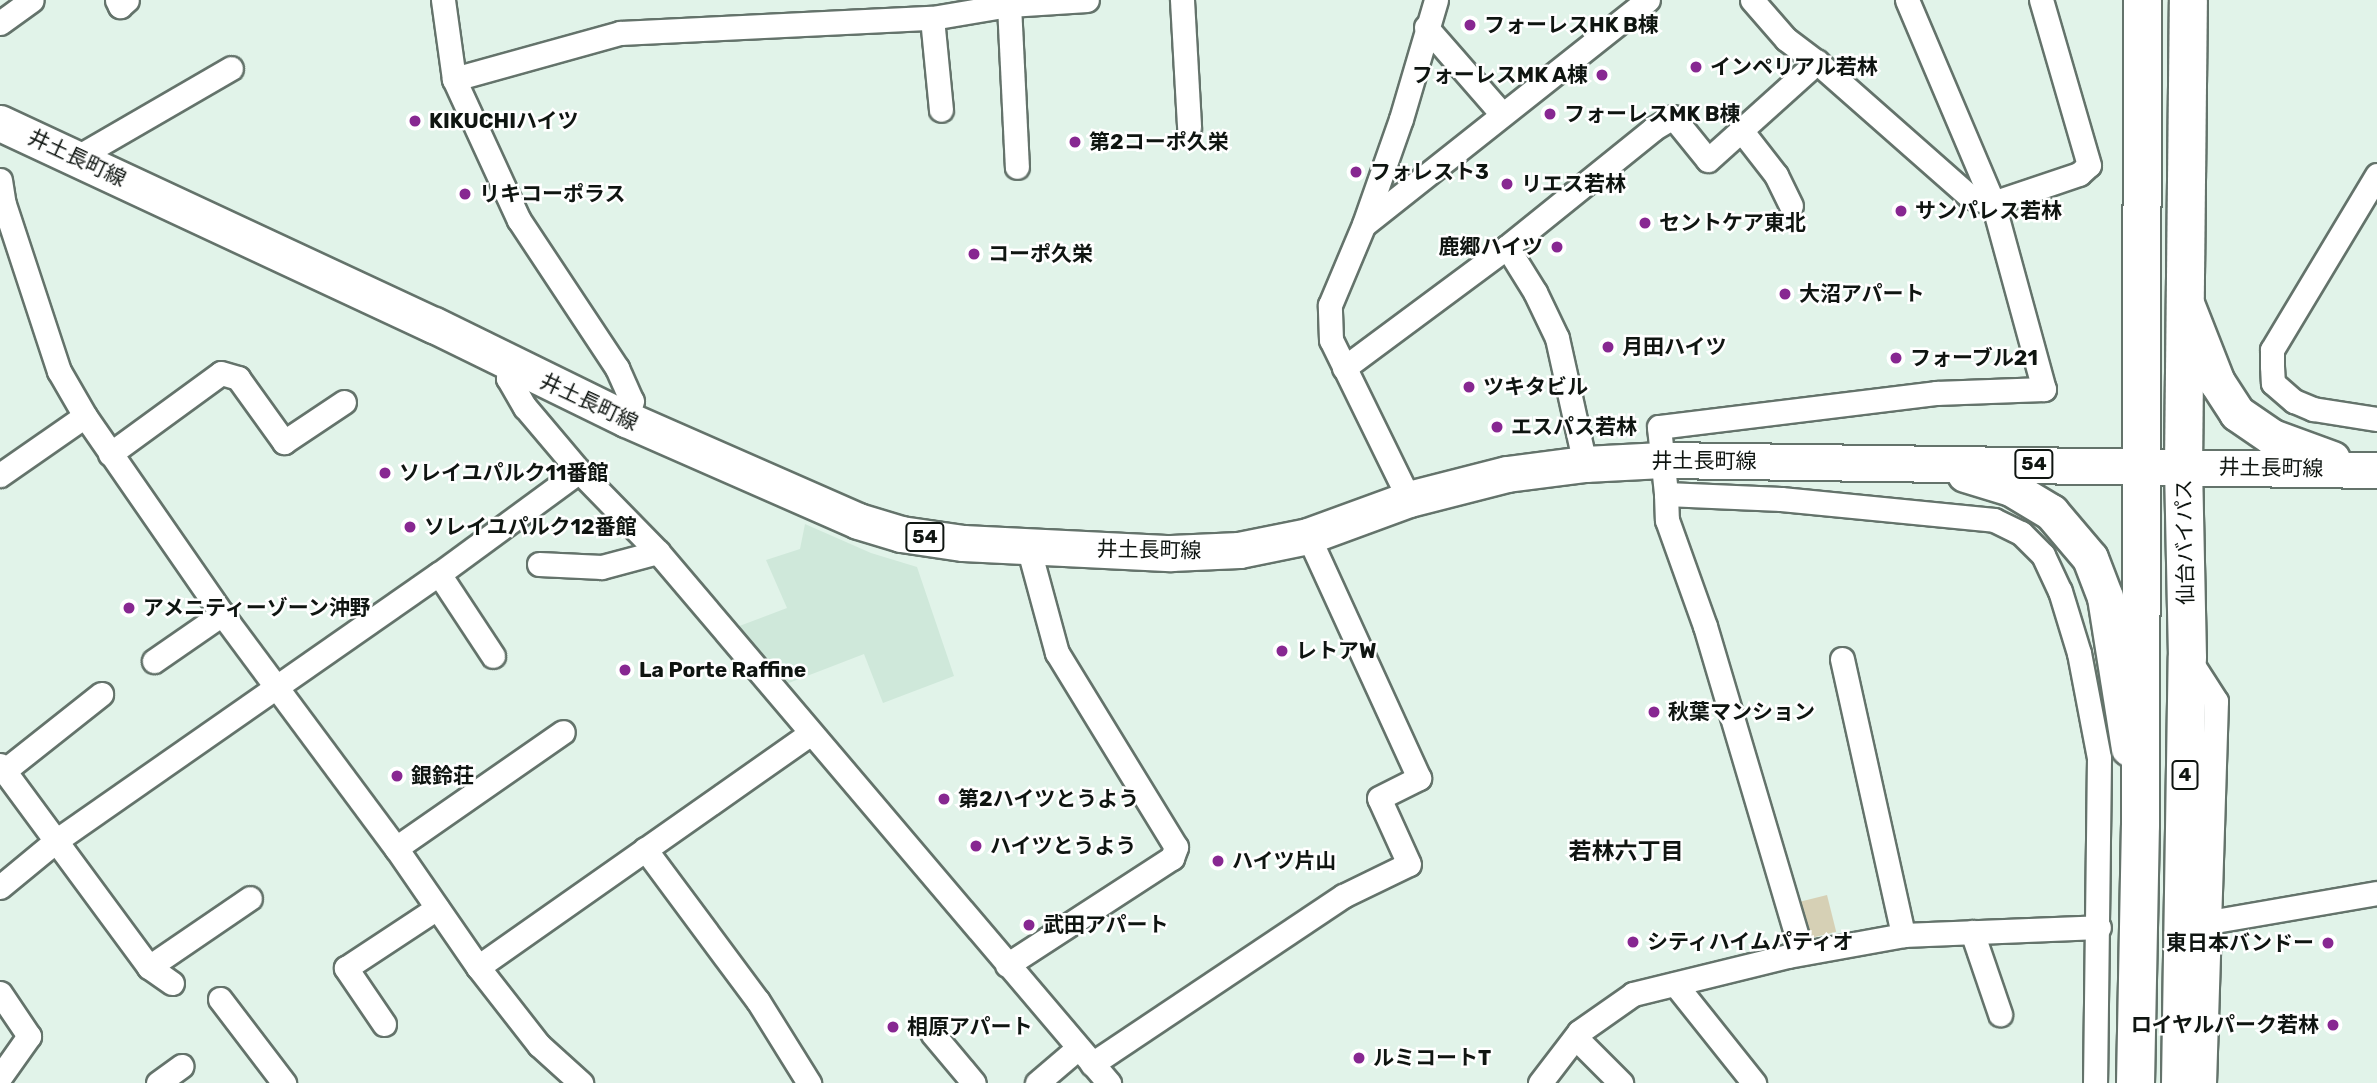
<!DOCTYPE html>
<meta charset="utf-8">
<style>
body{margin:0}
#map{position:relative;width:2377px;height:1083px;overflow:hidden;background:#e1f3e9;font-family:Rubik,"Noto Sans JP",sans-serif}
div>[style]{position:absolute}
.built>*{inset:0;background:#cfe8da}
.green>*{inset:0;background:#d6d0b5;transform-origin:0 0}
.roads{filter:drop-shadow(2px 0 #64736b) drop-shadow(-2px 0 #64736b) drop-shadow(0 2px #64736b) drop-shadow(0 -2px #64736b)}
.minor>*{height:23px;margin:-11.5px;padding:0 11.5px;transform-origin:11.5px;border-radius:11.5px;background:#fff}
.primary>*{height:35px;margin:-17.5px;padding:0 17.5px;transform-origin:17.5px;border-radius:17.5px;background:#fff}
.trunk>*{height:37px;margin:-18.5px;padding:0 18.5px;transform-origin:18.5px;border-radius:18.5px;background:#fff}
.dots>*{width:19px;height:19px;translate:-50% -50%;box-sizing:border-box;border:4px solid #fff;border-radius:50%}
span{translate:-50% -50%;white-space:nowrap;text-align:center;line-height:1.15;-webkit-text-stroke:5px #fff;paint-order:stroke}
.shield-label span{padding:2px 5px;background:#fff;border:2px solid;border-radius:5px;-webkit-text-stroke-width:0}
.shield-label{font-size:19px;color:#0f1511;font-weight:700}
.poi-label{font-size:21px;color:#0f1511;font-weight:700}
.left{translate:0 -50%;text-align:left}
.right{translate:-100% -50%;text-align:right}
.street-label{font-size:21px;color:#0f1511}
.neighbourhood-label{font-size:23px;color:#0f1511;font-weight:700}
</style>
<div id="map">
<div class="built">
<div style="clip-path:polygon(805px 524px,871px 553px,917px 567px,954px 676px,883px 703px,864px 654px,781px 686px,734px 628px,787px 608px,766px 560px,800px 549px)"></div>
</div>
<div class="green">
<div style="left:1827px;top:895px;width:38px;height:31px;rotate:76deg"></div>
</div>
<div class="roads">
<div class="minor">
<div style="left:117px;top:0;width:7px;rotate:63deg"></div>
<div style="left:120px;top:6px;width:9px;rotate:-41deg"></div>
<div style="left:443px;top:0;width:80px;rotate:82.1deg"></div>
<div style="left:454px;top:79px;width:155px;rotate:65.3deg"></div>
<div style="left:519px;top:220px;width:178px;rotate:56.5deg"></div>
<div style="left:617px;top:368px;width:36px;rotate:66deg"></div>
<div style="left:632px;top:401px;width:19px;rotate:108deg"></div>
<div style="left:1182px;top:0;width:127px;rotate:86.8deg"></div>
<div style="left:1752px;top:0;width:52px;rotate:48.9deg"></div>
<div style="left:1786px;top:39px;width:39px;rotate:37deg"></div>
<div style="left:1817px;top:62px;width:204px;rotate:41.4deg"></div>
<div style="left:1970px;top:197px;width:24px;rotate:15deg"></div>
<div style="left:1993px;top:203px;width:91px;rotate:-18.6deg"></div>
<div style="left:2079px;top:174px;width:13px;rotate:-42deg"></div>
<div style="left:2089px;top:165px;width:172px;rotate:-106.2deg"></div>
<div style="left:1907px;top:0;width:220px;rotate:67deg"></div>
<div style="left:1993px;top:203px;width:193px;rotate:74.7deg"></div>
<div style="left:2044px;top:389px;width:108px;rotate:177.9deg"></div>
<div style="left:1936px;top:393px;width:279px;rotate:173deg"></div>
<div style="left:1659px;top:427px;width:67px;rotate:84deg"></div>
<div style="left:1666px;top:494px;width:115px;rotate:2.5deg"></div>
<div style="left:1781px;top:499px;width:214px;rotate:5.6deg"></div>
<div style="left:1994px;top:520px;width:30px;rotate:26deg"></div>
<div style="left:2021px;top:533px;width:31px;rotate:45deg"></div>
<div style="left:2043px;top:555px;width:40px;rotate:65deg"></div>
<div style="left:2060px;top:591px;width:65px;rotate:73deg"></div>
<div style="left:2079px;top:653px;width:107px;rotate:79.2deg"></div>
<div style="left:2099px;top:758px;width:325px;rotate:90.7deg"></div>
<div style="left:1009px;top:5px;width:162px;rotate:87.2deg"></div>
<div style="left:932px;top:18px;width:92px;rotate:84.4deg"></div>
<div style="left:0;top:23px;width:39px;rotate:-36deg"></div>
<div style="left:1426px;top:27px;width:116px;rotate:48.9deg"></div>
<div style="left:454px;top:79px;width:172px;rotate:-15.5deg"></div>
<div style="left:620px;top:33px;width:312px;rotate:-2.8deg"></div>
<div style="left:932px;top:18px;width:78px;rotate:-9.6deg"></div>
<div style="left:1009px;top:5px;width:78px;rotate:-3.7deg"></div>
<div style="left:1741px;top:130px;width:57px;rotate:52.1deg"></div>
<div style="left:1776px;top:175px;width:34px;rotate:64deg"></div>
<div style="left:76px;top:158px;width:179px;rotate:-30.1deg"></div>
<div style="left:2377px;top:175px;width:204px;rotate:121deg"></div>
<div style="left:2272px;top:350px;width:16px;rotate:90deg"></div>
<div style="left:2272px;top:366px;width:17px;rotate:87deg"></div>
<div style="left:2273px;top:383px;width:28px;rotate:41deg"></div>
<div style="left:2294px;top:401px;width:21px;rotate:23deg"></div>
<div style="left:2313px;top:409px;width:65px;rotate:8.9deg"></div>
<div style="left:0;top:180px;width:24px;rotate:81deg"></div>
<div style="left:4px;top:204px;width:176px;rotate:71.8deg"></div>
<div style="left:59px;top:371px;width:52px;rotate:60deg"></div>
<div style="left:85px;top:416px;width:241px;rotate:55.3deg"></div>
<div style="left:222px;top:614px;width:292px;rotate:53.4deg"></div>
<div style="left:396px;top:848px;width:145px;rotate:55.4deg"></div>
<div style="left:478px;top:967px;width:99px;rotate:52deg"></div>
<div style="left:539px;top:1045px;width:57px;rotate:42.1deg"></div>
<div style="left:1365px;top:224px;width:361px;rotate:-38.4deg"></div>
<div style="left:1507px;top:247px;width:53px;rotate:58.1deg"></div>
<div style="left:1535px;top:292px;width:51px;rotate:64.4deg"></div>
<div style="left:1557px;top:338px;width:129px;rotate:77.5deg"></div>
<div style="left:512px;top:366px;width:13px;rotate:108deg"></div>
<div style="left:508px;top:378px;width:34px;rotate:60deg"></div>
<div style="left:525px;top:407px;width:84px;rotate:49.8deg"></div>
<div style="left:579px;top:471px;width:113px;rotate:45.7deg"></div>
<div style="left:658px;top:552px;width:697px;rotate:49.66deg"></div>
<div style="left:1344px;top:368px;width:203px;rotate:-36.6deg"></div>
<div style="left:1507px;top:247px;width:188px;rotate:-38.9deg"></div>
<div style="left:1653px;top:129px;width:23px;rotate:-31deg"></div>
<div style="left:1673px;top:117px;width:55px;rotate:50.9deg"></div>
<div style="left:1708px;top:160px;width:147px;rotate:-42deg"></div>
<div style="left:110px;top:454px;width:137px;rotate:-36.1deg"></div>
<div style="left:221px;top:373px;width:18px;rotate:16deg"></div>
<div style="left:238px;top:378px;width:79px;rotate:54.3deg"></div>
<div style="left:284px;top:442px;width:72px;rotate:-33.7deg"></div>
<div style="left:0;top:475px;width:103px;rotate:-34.8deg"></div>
<div style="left:1666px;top:494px;width:26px;rotate:88deg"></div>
<div style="left:1667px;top:520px;width:113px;rotate:70.3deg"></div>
<div style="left:1705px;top:626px;width:341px;rotate:73.5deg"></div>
<div style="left:1409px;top:499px;width:177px;rotate:-116.1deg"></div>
<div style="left:1331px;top:340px;width:35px;rotate:-92deg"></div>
<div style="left:1330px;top:305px;width:88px;rotate:-67.2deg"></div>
<div style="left:1364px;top:224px;width:111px;rotate:-70.6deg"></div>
<div style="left:1401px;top:119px;width:124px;rotate:-73.6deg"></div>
<div style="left:539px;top:564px;width:63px;rotate:2.7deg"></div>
<div style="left:602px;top:567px;width:58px;rotate:-15deg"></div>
<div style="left:439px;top:574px;width:98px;rotate:56.6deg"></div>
<div style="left:1842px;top:659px;width:283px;rotate:77.5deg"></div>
<div style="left:2189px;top:659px;width:50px;rotate:57.3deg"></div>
<div style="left:2216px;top:701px;width:382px;rotate:91.8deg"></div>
<div style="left:154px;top:661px;width:83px;rotate:-34.7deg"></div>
<div style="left:0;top:765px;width:251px;rotate:53.6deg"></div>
<div style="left:149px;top:967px;width:28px;rotate:35deg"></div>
<div style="left:4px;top:771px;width:124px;rotate:-38.4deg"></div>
<div style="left:396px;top:848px;width:203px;rotate:-34.8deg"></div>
<div style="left:645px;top:849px;width:189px;rotate:53.4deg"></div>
<div style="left:758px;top:1001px;width:97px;rotate:58.1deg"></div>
<div style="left:0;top:887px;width:74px;rotate:-39.5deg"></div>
<div style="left:57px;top:840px;width:465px;rotate:-34.9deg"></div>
<div style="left:439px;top:574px;width:174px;rotate:-36.3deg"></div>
<div style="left:2209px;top:922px;width:170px;rotate:-9.8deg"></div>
<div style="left:1972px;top:932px;width:87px;rotate:71.1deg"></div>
<div style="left:1007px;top:965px;width:197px;rotate:-33deg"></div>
<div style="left:1172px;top:858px;width:12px;rotate:-70deg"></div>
<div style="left:1176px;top:847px;width:228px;rotate:-121.5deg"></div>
<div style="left:1057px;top:653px;width:111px;rotate:-105.2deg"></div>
<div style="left:149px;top:967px;width:122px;rotate:-34.3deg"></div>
<div style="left:478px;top:967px;width:407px;rotate:-35.1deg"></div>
<div style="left:1675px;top:984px;width:127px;rotate:51.4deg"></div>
<div style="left:0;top:993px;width:52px;rotate:56deg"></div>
<div style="left:29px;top:1036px;width:50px;rotate:125.3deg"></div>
<div style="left:220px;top:999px;width:106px;rotate:52.7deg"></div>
<div style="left:384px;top:1024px;width:68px;rotate:-124.2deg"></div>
<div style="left:346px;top:968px;width:109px;rotate:-33.4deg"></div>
<div style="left:932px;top:1033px;width:65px;rotate:50deg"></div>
<div style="left:1576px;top:1038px;width:64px;rotate:45deg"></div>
<div style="left:1092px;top:1064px;width:302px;rotate:-33.8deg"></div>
<div style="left:1343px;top:896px;width:73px;rotate:-25.9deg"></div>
<div style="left:1409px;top:864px;width:72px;rotate:-114.4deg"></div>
<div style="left:1379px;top:798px;width:45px;rotate:-26.6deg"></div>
<div style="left:1419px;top:778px;width:266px;rotate:-114.6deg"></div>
<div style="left:158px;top:1083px;width:29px;rotate:-36deg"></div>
<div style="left:1037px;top:1083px;width:54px;rotate:-40.5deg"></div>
<div style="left:1540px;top:1083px;width:64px;rotate:-52.6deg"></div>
<div style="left:1579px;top:1032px;width:66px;rotate:-35.1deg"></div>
<div style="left:1633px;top:994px;width:160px;rotate:-13.8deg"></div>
<div style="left:1788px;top:956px;width:117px;rotate:-10.3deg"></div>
<div style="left:1903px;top:935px;width:196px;rotate:-2.3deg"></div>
</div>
<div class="primary">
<div style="left:0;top:123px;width:479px;rotate:25deg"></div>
<div style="left:434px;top:325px;width:214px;rotate:26.1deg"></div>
<div style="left:626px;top:419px;width:253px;rotate:23.7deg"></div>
<div style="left:858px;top:521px;width:45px;rotate:16.8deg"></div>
<div style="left:901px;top:534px;width:63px;rotate:8.3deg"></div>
<div style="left:963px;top:543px;width:208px;rotate:2.8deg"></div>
<div style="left:1171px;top:553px;width:68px;rotate:-2.5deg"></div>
<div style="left:1239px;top:550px;width:70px;rotate:-11.5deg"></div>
<div style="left:1308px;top:536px;width:108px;rotate:-20.1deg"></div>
<div style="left:1409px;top:499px;width:101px;rotate:-14.3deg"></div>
<div style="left:1507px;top:474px;width:79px;rotate:-7.3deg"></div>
<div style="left:1585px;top:464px;width:77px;rotate:-3deg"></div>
<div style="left:1662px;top:460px;width:715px;rotate:0.8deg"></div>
<div style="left:2187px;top:306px;width:82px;rotate:68.5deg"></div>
<div style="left:2217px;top:382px;width:37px;rotate:57deg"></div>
<div style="left:2237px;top:413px;width:42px;rotate:34.4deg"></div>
<div style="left:2272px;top:437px;width:64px;rotate:20.1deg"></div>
<div style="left:1965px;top:474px;width:48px;rotate:16.9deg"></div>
<div style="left:2011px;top:488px;width:47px;rotate:31deg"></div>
<div style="left:2051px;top:512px;width:60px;rotate:49.7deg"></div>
<div style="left:2090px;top:558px;width:42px;rotate:69deg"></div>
<div style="left:2105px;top:597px;width:153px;rotate:81deg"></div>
</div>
<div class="trunk">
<div style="left:2135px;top:1083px;width:258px;rotate:-88.9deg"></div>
<div style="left:2140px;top:825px;width:825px;rotate:-89.86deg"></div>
<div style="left:2180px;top:1083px;width:426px;rotate:-89.1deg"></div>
<div style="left:2187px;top:657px;width:190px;rotate:-91.2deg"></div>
<div style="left:2183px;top:467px;width:467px;rotate:-89.4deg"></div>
</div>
</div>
<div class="dots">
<div style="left:1470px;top:25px;background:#872791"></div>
<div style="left:1696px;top:67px;background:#872791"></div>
<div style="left:1602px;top:75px;background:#872791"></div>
<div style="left:1550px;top:114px;background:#872791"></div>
<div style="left:415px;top:121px;background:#872791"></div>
<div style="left:1075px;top:142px;background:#872791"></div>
<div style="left:1356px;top:172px;background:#872791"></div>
<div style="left:1507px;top:184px;background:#872791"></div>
<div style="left:465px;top:194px;background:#872791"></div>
<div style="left:1901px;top:211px;background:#872791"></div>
<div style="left:1645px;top:223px;background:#872791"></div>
<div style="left:1557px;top:247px;background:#872791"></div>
<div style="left:974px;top:254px;background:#872791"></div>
<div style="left:1785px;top:294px;background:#872791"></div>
<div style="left:1608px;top:347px;background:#872791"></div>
<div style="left:1896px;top:358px;background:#872791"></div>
<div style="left:1469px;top:387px;background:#872791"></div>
<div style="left:1497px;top:427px;background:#872791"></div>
<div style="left:385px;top:473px;background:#872791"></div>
<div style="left:410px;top:527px;background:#872791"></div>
<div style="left:129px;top:608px;background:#872791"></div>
<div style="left:1282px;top:651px;background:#872791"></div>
<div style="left:625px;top:670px;background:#872791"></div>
<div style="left:1654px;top:712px;background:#872791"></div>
<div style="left:397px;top:776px;background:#872791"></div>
<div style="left:944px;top:799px;background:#872791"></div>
<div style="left:976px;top:846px;background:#872791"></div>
<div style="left:1218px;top:861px;background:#872791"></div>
<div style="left:1029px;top:925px;background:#872791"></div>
<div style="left:1633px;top:942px;background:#872791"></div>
<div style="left:2328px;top:943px;background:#872791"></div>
<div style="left:2333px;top:1025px;background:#872791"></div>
<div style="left:893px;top:1027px;background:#872791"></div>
<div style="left:1359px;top:1058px;background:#872791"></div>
</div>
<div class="shield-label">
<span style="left:2034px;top:464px">54</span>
<span style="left:925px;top:537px">54</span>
<span style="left:2185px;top:775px">4</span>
</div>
<div class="poi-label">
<span class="left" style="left:1484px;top:25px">フォーレスHK B棟</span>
<span class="left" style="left:1710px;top:67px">インペリアル若林</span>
<span class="right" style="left:1588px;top:75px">フォーレスMK A棟</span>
<span class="left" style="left:1564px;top:114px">フォーレスMK B棟</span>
<span class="left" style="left:429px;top:121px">KIKUCHIハイツ</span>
<span class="left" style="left:1089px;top:142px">第2コーポ久栄</span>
<span class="left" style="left:1370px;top:172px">フォレスト3</span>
<span class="left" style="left:1521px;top:184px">リエス若林</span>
<span class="left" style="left:479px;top:194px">リキコーポラス</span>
<span class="left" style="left:1915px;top:211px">サンパレス若林</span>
<span class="left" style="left:1659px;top:223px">セントケア東北</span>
<span class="right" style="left:1543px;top:247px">鹿郷ハイツ</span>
<span class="left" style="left:988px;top:254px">コーポ久栄</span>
<span class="left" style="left:1799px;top:294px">大沼アパート</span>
<span class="left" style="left:1622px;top:347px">月田ハイツ</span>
<span class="left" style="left:1910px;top:358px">フォーブル21</span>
<span class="left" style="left:1483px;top:387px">ツキタビル</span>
<span class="left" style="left:1511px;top:427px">エスパス若林</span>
<span class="left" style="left:399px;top:473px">ソレイユパルク11番館</span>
<span class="left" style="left:424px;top:527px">ソレイユパルク12番館</span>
<span class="left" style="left:143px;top:608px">アメニティーゾーン沖野</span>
<span class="left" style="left:1296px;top:651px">レトアW</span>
<span class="left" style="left:639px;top:670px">La Porte Raffine</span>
<span class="left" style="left:1668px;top:712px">秋葉マンション</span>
<span class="left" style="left:411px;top:776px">銀鈴荘</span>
<span class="left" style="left:958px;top:799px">第2ハイツとうよう</span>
<span class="left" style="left:990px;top:846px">ハイツとうよう</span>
<span class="left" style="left:1232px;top:861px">ハイツ片山</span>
<span class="left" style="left:1043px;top:925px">武田アパート</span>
<span class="left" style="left:1647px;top:942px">シティハイムパティオ</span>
<span class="right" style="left:2314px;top:943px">東日本バンドー</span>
<span class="right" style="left:2319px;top:1025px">ロイヤルパーク若林</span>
<span class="left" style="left:907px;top:1027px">相原アパート</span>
<span class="left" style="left:1373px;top:1058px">ルミコートT</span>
</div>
<div class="street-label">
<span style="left:77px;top:158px;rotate:25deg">井土長町線</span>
<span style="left:589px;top:402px;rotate:25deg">井土長町線</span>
<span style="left:1704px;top:461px">井土長町線</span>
<span style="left:2271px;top:468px;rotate:1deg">井土長町線</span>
<span style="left:2185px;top:542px;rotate:-91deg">仙台バイパス</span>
<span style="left:1149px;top:550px;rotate:1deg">井土長町線</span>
</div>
<div class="neighbourhood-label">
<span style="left:1626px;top:851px">若林六丁目</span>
</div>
</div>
